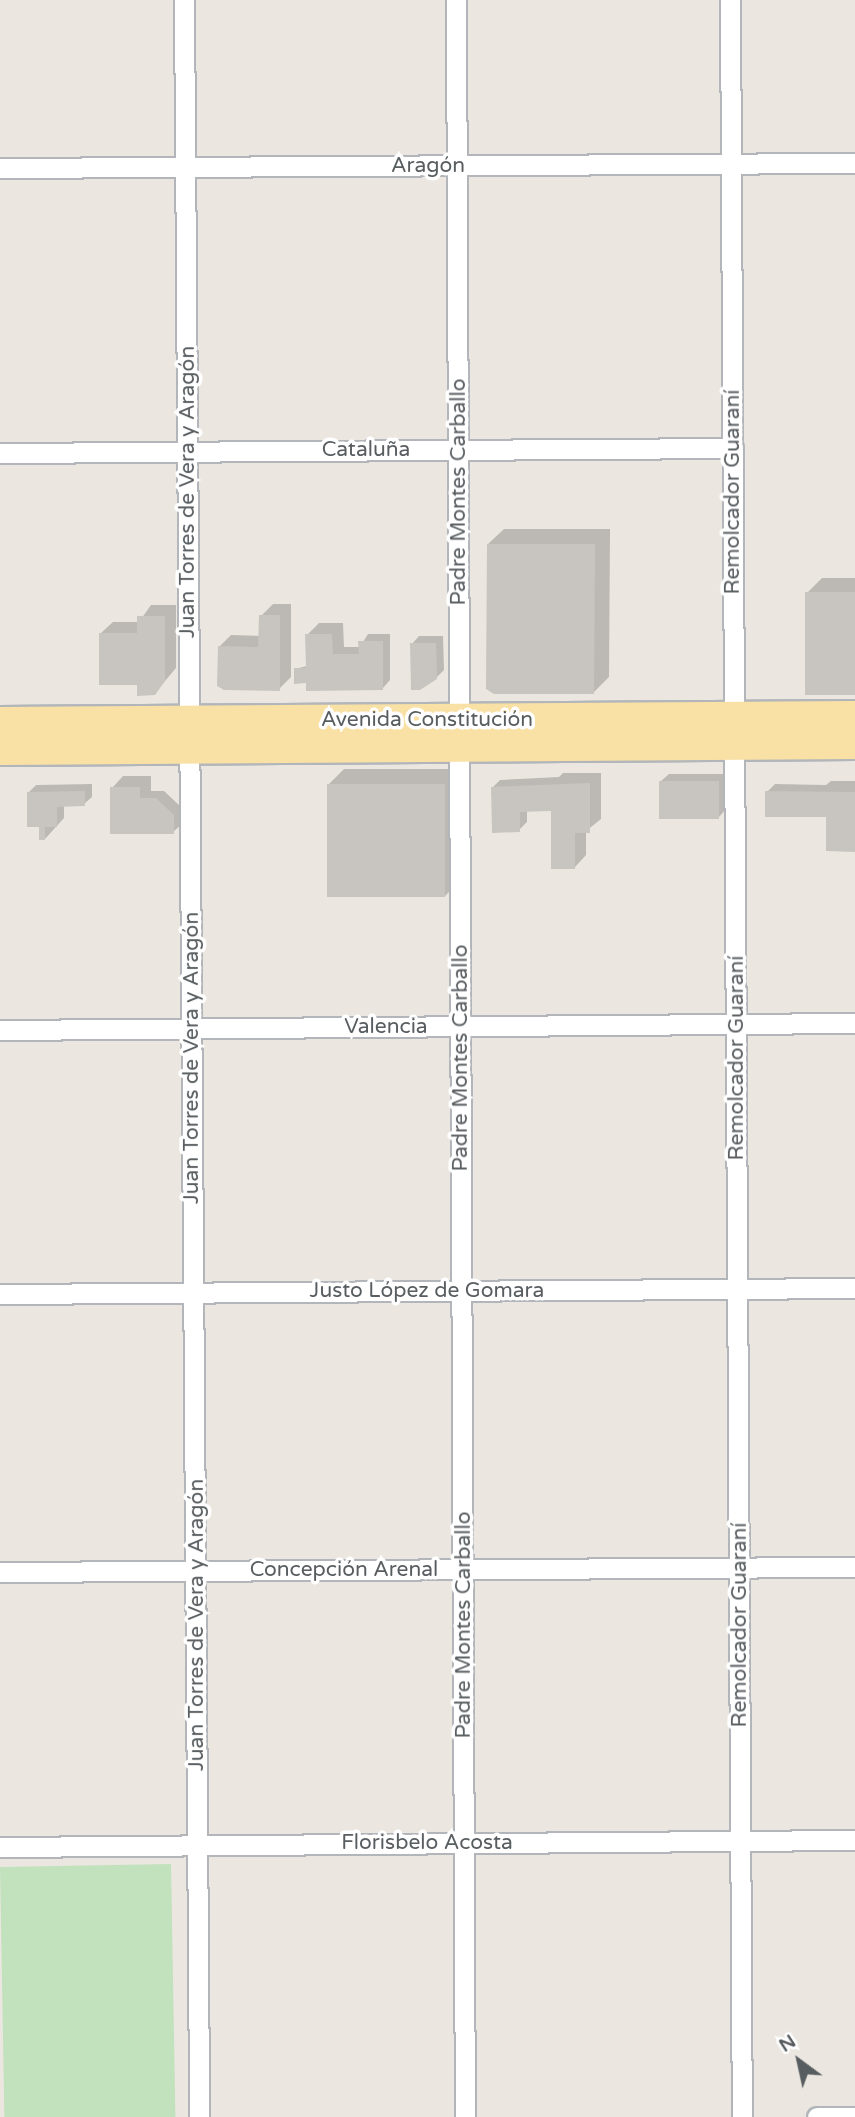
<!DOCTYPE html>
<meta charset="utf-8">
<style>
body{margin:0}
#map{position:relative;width:855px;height:2117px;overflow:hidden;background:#ebe7e0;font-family:"Varela Round",sans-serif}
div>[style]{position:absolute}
.green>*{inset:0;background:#c2e1bd;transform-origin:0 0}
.shadow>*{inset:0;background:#0003}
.building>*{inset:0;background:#c8c4bf;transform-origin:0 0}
.roads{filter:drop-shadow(2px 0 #b2b6ba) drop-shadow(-2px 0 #b2b6ba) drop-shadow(0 2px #b2b6ba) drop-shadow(0 -2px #b2b6ba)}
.minor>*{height:19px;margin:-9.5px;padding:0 9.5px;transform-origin:9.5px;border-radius:9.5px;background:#fff}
.primary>*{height:32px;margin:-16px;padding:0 16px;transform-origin:16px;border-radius:16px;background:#f9e1a6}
span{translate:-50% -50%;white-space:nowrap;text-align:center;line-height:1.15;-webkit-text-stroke:7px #fff;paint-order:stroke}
.street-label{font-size:21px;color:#585d60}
.north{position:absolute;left:764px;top:2026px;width:70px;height:70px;-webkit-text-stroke:5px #fff;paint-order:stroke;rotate:327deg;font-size:19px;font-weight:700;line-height:28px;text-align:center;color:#585d60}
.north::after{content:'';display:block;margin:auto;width:24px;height:32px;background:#585d60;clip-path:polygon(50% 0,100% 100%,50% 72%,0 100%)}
</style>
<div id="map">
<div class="green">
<div style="left:171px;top:1864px;width:253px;height:171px;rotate:89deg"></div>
</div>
<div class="shadow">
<div style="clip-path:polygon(504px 529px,610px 529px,609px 677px,594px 692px,488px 544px)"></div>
<div style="clip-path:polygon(822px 578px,855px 578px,855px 693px,806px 594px)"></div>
<div style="clip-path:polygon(273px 604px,291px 604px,291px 677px,279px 689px,219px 647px,231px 635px,260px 636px,261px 616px)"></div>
<div style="clip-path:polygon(151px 605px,176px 605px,176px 668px,154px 694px,138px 683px,101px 633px,113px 622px,139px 622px)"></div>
<div style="clip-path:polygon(319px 623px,343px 623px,344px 647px,360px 647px,368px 634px,390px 634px,390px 680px,383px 688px,307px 682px,295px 669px,307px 666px,307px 635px)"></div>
<div style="clip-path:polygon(419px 636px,443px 636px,444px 670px,436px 678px,412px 644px)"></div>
<div style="clip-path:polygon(344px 769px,460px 769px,460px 881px,445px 896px,328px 785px)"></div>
<div style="clip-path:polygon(563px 773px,601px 773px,601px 819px,586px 831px,586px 855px,575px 867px,552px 809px,527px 810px,527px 822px,519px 830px,493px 787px,500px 780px,559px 777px)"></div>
<div style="clip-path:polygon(669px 774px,726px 774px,726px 809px,719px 817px,661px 781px)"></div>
<div style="clip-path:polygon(123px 776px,151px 776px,151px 791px,164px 791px,181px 807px,181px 825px,173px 832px,112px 788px)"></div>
<div style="clip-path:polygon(831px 781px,855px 781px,855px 850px,828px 815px,767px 792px,775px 784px,826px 785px)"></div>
<div style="clip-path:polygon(92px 784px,92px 797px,84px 804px,64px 805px,64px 818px,45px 839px,28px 793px,36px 785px)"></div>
</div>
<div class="building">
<div style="clip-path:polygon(487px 544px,595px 544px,594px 694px,494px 694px,486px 689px)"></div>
<div style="left:855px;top:592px;width:103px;height:50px;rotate:90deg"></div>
<div style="clip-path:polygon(259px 615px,280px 615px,280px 691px,224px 690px,217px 686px,218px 646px,258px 647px)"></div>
<div style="clip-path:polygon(137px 616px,165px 616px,165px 681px,155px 695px,137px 696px,137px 685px,99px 685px,99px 633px,137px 633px)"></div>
<div style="clip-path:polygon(305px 634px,332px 634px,333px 654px,359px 654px,358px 641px,383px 641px,383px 690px,306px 691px,306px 683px,294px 684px,294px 668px,306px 668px)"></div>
<div style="clip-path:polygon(410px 643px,436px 643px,437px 679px,420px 690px,411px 690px)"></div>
<div style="left:659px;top:781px;width:60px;height:38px"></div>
<div style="clip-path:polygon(590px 783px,590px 833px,575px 833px,575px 869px,551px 869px,551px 811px,520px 812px,520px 832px,492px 833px,491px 787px)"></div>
<div style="left:327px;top:784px;width:118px;height:113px"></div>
<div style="clip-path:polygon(110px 787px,140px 787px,140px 798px,156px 798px,174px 815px,174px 834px,110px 834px)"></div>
<div style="clip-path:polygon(85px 791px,85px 806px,57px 807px,57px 827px,45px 827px,45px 840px,39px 840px,39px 827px,27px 827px,27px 792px)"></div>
<div style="clip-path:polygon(765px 791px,855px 792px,855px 852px,826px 851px,826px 817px,765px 817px)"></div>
</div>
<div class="roads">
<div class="minor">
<div style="left:184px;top:0;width:2117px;rotate:89.59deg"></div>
<div style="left:456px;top:0;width:2117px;rotate:89.76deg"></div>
<div style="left:730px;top:0;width:2117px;rotate:89.68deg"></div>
<div style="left:0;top:168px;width:855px;rotate:-0.34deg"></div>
<div style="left:0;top:453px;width:733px;rotate:-0.39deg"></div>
<div style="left:0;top:1030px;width:855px;rotate:-0.47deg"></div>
<div style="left:0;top:1294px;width:855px;rotate:-0.4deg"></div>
<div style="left:0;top:1572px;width:855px;rotate:-0.34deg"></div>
<div style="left:0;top:1847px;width:855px;rotate:-0.47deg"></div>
<div style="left:817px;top:2117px;width:38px"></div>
</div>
<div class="primary">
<div style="left:0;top:723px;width:855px;rotate:-0.4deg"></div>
<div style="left:0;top:749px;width:855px;rotate:-0.4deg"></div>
</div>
</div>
<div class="street-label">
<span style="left:428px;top:166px">Aragón</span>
<span style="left:366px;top:450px">Cataluña</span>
<span style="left:188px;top:492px;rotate:-90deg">Juan Torres de Vera y Aragón</span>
<span style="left:459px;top:492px;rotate:-90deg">Padre Montes Carballo</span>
<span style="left:733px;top:492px;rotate:-90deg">Remolcador Guaraní</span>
<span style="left:427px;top:720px">Avenida Constitución</span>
<span style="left:386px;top:1027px">Valencia</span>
<span style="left:192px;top:1058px;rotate:-90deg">Juan Torres de Vera y Aragón</span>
<span style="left:461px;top:1058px;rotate:-90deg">Padre Montes Carballo</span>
<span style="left:737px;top:1058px;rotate:-90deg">Remolcador Guaraní</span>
<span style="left:427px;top:1291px">Justo López de Gomara</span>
<span style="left:344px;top:1570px">Concepción Arenal</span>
<span style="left:197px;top:1625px;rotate:-90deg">Juan Torres de Vera y Aragón</span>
<span style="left:464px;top:1625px;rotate:-90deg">Padre Montes Carballo</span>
<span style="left:740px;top:1625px;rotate:-90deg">Remolcador Guaraní</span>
<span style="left:427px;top:1843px">Florisbelo Acosta</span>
</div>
<div class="north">N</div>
</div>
